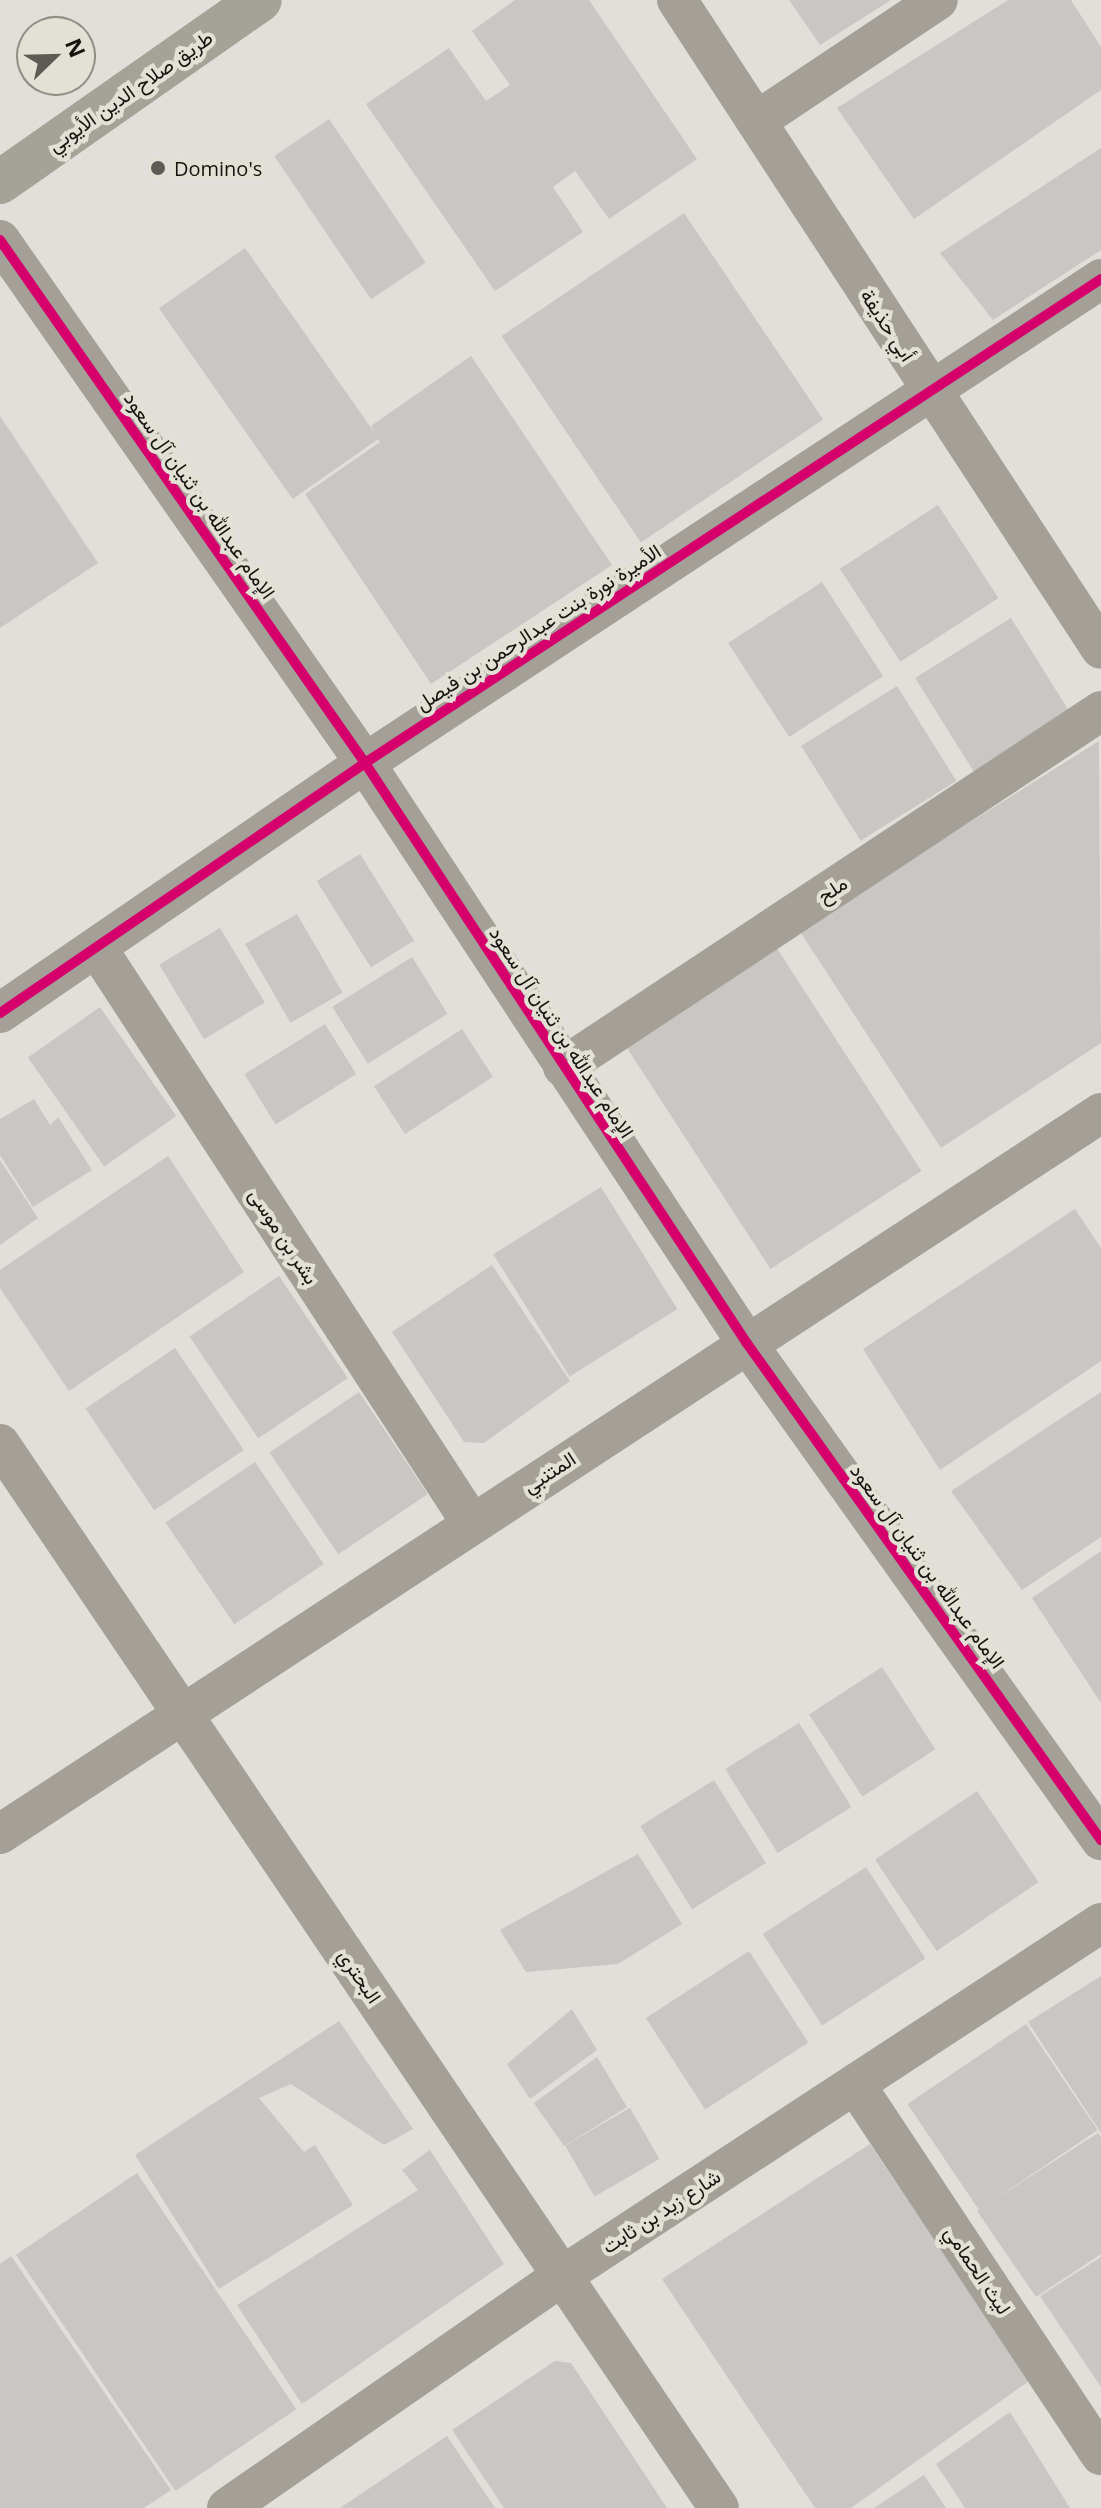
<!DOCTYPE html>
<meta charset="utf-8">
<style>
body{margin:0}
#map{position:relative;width:1101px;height:2508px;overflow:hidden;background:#e0dfd9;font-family:"Open Sans",Vazirmatn,sans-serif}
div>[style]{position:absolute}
.building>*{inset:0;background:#c9c7c3;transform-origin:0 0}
.minor>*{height:40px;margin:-20px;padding:0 20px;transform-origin:20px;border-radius:20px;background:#a4a098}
.primary>*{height:44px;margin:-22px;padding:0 22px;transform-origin:22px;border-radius:22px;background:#a5a398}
.cycleway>*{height:10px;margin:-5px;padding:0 5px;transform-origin:5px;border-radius:5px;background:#d6006c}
.dots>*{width:22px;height:22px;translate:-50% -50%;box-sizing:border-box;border:4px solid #e3e0d6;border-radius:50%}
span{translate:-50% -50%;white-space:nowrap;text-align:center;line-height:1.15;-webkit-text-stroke:8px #e3e0d6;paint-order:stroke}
.street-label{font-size:20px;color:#151410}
.poi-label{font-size:20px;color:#151410}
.left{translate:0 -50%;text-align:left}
.north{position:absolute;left:16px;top:16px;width:80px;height:80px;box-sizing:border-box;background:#e3e0d6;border:2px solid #918e87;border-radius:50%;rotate:67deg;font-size:22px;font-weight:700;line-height:32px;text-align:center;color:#151410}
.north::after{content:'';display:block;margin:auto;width:28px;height:36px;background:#5c5b56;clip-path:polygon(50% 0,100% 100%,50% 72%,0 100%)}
</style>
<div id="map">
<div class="building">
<div style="clip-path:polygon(515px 0,589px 0,697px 159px,609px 219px,575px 171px,553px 187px,583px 232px,495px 291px,366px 104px,449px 48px,486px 101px,510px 85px,472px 31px)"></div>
<div style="clip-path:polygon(789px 0,891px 0,820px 45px)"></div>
<div style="clip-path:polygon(1008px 0,1071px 0,1101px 47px,1101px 90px,914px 219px,837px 108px)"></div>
<div style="left:329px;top:119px;width:173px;height:66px;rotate:56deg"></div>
<div style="clip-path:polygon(1101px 148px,1101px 250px,993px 320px,940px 253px)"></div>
<div style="left:684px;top:213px;width:249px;height:220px;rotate:56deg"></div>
<div style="left:245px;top:248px;width:233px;height:105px;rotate:55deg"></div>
<div style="clip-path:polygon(471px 356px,612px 565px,431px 684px,305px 494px,380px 442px,371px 426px)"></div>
<div style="clip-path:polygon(0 416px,98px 563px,0 628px)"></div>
<div style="left:938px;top:505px;width:111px;height:117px;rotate:57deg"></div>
<div style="left:822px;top:582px;width:112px;height:112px;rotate:57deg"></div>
<div style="left:1011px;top:618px;width:111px;height:113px;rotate:58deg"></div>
<div style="left:897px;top:686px;width:112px;height:113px;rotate:58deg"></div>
<div style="clip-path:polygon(1099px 741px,1101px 1043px,941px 1148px,799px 930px)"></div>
<div style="left:360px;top:854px;width:102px;height:51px;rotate:58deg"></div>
<div style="left:297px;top:914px;width:91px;height:60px;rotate:60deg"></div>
<div style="left:220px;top:928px;width:87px;height:71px;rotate:59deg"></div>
<div style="left:776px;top:947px;width:267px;height:180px;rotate:57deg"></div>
<div style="left:412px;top:957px;width:67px;height:94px;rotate:58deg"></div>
<div style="left:100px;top:1007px;width:133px;height:88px;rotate:55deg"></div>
<div style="left:325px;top:1024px;width:59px;height:95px;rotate:58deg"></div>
<div style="left:462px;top:1029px;width:57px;height:105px;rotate:57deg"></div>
<div style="clip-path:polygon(34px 1099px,50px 1125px,58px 1117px,92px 1170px,33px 1207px,0 1155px,0 1119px)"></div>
<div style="clip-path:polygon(168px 1156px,244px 1272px,69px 1391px,0 1288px,0 1270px)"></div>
<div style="clip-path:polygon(0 1160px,38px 1218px,0 1245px)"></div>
<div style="left:601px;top:1187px;width:144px;height:127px;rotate:58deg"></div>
<div style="clip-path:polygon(1075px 1209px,1101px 1248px,1101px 1361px,940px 1470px,863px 1349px)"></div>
<div style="clip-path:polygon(492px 1265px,570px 1381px,484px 1443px,464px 1442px,392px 1332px)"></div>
<div style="left:279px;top:1276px;width:123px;height:108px;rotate:56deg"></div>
<div style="left:175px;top:1348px;width:123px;height:108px;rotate:56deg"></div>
<div style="left:359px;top:1392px;width:123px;height:108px;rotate:56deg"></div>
<div style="clip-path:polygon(1101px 1392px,1101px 1537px,1022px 1590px,951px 1491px)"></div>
<div style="left:255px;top:1462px;width:123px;height:108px;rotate:56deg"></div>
<div style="clip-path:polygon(1101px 1551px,1101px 1703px,1032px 1598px)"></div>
<div style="left:882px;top:1667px;width:98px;height:87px;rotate:57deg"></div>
<div style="left:799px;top:1723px;width:99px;height:87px;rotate:58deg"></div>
<div style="left:714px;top:1780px;width:98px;height:87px;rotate:58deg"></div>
<div style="left:977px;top:1791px;width:110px;height:123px;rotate:56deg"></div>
<div style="clip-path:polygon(638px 1854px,682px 1924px,618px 1964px,526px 1972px,500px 1930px)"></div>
<div style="left:866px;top:1867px;width:109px;height:123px;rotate:57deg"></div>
<div style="left:749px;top:1951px;width:109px;height:123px;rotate:57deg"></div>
<div style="clip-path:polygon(1101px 1976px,1101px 2133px,1028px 2022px)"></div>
<div style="clip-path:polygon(572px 2009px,597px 2050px,530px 2099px,507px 2064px)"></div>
<div style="clip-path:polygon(339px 2021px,413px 2129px,384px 2145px,291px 2084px,259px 2098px,304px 2152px,315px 2145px,353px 2205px,219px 2289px,135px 2155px)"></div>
<div style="left:1026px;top:2024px;width:128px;height:143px;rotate:56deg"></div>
<div style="clip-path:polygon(597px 2057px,627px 2107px,564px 2146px,534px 2103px)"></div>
<div style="left:630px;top:2108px;width:59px;height:75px;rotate:60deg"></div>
<div style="clip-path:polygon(1098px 2133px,1101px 2137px,1101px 2254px,1036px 2297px,977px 2211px)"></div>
<div style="clip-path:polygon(870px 2144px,1029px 2381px,851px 2508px,815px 2508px,662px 2279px)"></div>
<div style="clip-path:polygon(430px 2150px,504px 2264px,302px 2404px,237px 2305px,418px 2190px,402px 2170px)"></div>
<div style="left:137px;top:2173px;width:285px;height:146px;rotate:56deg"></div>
<div style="clip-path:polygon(11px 2256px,171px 2490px,144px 2508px,0 2508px,0 2264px)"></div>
<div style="clip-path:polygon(1101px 2257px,1101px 2387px,1040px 2296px)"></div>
<div style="clip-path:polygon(555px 2361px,571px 2363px,667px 2508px,504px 2508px,452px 2430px)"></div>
<div style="clip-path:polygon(1010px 2412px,1070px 2508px,965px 2508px,936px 2464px)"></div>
<div style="clip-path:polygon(447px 2436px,495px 2508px,340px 2508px)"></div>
<div style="clip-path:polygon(924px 2475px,946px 2508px,874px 2508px)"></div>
</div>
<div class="minor">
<div style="left:677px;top:0;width:775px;rotate:56.84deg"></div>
<div style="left:758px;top:120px;width:216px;rotate:-33.7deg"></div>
<div style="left:0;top:240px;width:638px;rotate:55.09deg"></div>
<div style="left:365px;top:763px;width:693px;rotate:56.65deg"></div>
<div style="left:746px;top:1342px;width:612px;rotate:54.52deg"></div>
<div style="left:97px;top:948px;width:687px;rotate:56.93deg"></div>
<div style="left:0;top:1013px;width:442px;rotate:-34.4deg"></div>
<div style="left:365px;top:763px;width:881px;rotate:-33.33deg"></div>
<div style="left:563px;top:1067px;width:645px;rotate:-33.49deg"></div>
<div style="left:0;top:1444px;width:1284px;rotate:55.95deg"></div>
<div style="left:0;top:1834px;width:1316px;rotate:-33.22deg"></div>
<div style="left:855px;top:2084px;width:445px;rotate:56.5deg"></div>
<div style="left:227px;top:2508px;width:411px;rotate:-34.7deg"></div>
<div style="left:565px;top:2274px;width:641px;rotate:-33.22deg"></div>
</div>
<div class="primary">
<div style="left:0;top:182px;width:317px;rotate:-35deg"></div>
</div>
<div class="cycleway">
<div style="left:0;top:240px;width:638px;rotate:55.09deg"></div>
<div style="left:365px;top:763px;width:693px;rotate:56.65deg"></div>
<div style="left:746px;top:1342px;width:612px;rotate:54.52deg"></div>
<div style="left:0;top:1013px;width:442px;rotate:-34.4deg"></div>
<div style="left:365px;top:763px;width:881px;rotate:-33.33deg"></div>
</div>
<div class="dots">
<div style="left:158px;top:168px;background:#5c5b56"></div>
</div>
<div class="street-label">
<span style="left:130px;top:91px;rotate:-35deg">طريق صلاح الدين الأيوبي</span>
<span style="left:888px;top:325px;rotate:57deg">أبي حذيفة</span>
<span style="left:200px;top:495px;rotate:55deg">الإمام عبدالله بن ثنيان آل سعود</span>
<span style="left:538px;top:627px;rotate:-33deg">الأميرة نورة بنت عبدالرحمن بن فيصل</span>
<span style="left:832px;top:889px;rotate:-33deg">ملح</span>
<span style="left:562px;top:1032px;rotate:57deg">الإمام عبدالله بن ثنيان آل سعود</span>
<span style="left:284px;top:1236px;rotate:57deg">بشر بن موسى</span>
<span style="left:549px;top:1472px;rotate:-33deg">المتنبي</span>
<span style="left:928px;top:1566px;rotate:54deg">الإمام عبدالله بن ثنيان آل سعود</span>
<span style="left:360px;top:1976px;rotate:56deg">البحتري</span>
<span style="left:661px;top:2211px;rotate:-33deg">شارع زيد بن ثابت</span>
<span style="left:978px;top:2270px;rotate:56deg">ليث الحمامي</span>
</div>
<div class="poi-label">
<span class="left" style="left:174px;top:168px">Domino's</span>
</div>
<div class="north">N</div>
</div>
